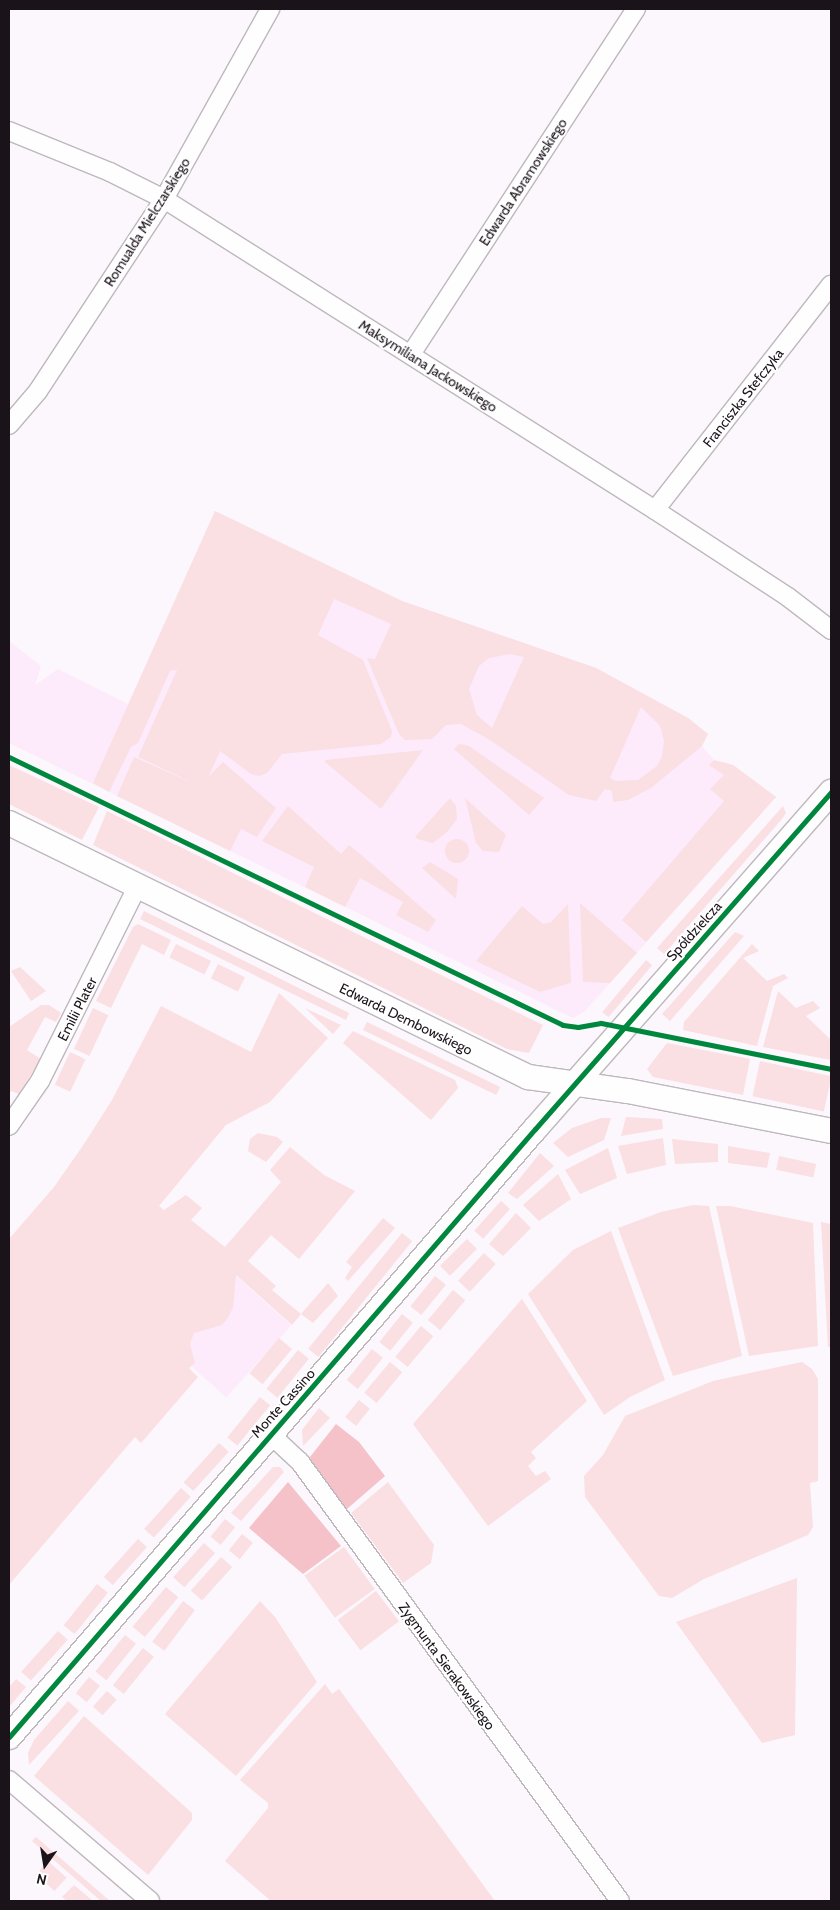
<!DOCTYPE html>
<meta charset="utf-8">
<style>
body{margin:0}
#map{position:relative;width:840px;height:1910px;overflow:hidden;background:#fcf7fc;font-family:Cabin,sans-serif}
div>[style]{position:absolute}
.built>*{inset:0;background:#fdebfb;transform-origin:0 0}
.green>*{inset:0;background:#fadfe3;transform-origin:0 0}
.round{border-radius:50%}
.forest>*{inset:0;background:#f4c2c8}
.roads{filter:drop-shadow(1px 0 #beb8bd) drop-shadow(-1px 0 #beb8bd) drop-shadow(0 1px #beb8bd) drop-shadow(0 -1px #beb8bd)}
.street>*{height:18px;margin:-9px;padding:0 9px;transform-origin:9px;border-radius:9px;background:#fffeff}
.secondary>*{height:24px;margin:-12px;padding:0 12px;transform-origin:12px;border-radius:12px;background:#fffeff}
.cycleway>*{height:5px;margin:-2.5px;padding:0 2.5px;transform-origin:2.5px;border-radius:2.5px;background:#00873e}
span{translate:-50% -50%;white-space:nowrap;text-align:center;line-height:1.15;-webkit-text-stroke:4px #fff;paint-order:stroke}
.street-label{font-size:14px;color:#1b131a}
.frame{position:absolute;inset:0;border:10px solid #1b131a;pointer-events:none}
.north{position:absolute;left:20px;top:1840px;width:50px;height:50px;-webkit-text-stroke:4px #fff;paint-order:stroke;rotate:193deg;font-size:14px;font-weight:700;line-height:20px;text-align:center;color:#1b131a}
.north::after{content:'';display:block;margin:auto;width:18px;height:22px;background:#1b131a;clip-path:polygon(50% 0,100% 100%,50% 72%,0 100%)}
</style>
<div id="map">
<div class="built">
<div style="clip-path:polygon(215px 511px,402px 601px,596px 668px,688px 718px,708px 734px,702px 746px,714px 760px,733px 765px,776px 797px,584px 1012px,573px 1018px,9px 743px,9px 641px,41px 666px,35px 685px,58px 669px,128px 704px)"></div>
<div style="left:164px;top:1211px;width:171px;height:97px;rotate:42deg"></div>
</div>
<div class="green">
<div style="clip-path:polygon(evenodd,215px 511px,402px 601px,596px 668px,688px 718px,708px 734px,702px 746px,651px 788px,628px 800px,613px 802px,612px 791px,605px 789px,596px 801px,569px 795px,490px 740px,461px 724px,446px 725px,432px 739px,405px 740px,399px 734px,367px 658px,375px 659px,391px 624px,334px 599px,318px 635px,363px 660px,392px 731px,391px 737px,381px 744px,282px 754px,267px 773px,259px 776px,251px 774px,220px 751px,209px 776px,223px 762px,276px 808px,257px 837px,241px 829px,230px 851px,117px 796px,134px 757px,204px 788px,138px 757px,177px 670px,170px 671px,138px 743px,131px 747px,109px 792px,93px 783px,215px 511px,510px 654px,524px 657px,492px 728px,477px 715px,469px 689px,479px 666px,489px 658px,510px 654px,215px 511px,641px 707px,660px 726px,664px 741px,662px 756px,657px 766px,638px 780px,616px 781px,610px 778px,641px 707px)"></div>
<div style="clip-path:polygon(459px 744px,469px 746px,544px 798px,529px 815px,454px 749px)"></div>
<div style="clip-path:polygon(423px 750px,381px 809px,325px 762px,325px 760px)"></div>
<div style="clip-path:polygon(714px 760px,733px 765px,776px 797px,646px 942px,622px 920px,724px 801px,710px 789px,724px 775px,709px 765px)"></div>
<div style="clip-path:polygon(9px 765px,99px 807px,82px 840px,9px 804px)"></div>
<div style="clip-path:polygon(450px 798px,456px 806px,457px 819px,447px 832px,433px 843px,417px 839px,415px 837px)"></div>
<div style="clip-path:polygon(465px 798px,506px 835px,499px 852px,483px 851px,476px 843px)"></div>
<div style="clip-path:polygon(288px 806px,341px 854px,349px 845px,359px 853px,436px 920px,428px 932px,396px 915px,403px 902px,360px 878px,345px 907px,305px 887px,314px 867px,262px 841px)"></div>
<div style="clip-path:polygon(783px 806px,786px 813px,782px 819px,664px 954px,657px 948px)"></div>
<div style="clip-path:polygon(107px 811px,543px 1025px,529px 1053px,507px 1049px,93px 845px)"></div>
<div class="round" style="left:445px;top:839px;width:24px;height:24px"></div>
<div style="clip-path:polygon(430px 862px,458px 879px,456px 899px,422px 868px)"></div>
<div style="clip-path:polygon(580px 903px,637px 953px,610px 983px,583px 982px)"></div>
<div style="clip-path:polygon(568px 904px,571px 983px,540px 992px,476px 961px,522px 906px,543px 924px,551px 922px)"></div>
<div style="clip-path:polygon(144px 911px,349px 1013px,346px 1020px,140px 919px)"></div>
<div style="clip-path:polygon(138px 924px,171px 940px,164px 955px,142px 944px,111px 1008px,96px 1001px,133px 927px)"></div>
<div style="clip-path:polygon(735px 932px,744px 936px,670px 1021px,662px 1014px)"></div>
<div style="left:176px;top:944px;width:39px;height:15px;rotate:26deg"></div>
<div style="clip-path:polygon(752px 944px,759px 951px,743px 958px,767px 981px,784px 974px,788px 978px,773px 986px,757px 1046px,683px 1030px,684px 1022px)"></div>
<div style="left:646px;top:960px;width:8px;height:68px;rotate:40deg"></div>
<div style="left:218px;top:964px;width:30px;height:16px;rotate:26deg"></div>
<div style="clip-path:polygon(20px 967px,46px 991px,31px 1001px,11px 971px)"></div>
<div style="clip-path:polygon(778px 991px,796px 1008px,813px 1001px,820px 1008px,806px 1016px,831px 1040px,831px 1060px,763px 1047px)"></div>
<div style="clip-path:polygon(279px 993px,328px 1038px,270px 1102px,226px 1125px,159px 1206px,164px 1210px,186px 1195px,202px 1208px,191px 1220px,225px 1247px,281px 1182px,270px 1170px,290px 1147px,324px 1175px,355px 1191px,299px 1259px,271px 1235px,248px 1261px,276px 1286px,272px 1290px,301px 1314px,328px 1283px,338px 1296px,313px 1323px,301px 1314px,292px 1325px,236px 1275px,233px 1308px,227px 1319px,222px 1325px,194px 1333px,190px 1344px,195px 1363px,189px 1368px,198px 1377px,141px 1443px,135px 1437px,9px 1585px,9px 1239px,54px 1187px,84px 1144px,112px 1100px,161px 1006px,251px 1052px)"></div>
<div style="clip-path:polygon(41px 1005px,49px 1005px,61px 1013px,56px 1022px,45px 1017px,27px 1050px,41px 1059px,19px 1094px,11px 1091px,9px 1095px,9px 1027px)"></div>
<div style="left:93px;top:1008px;width:17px;height:45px;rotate:25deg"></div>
<div style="clip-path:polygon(305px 1008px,341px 1025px,340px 1026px,333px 1034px)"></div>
<div style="left:367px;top:1022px;width:148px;height:9px;rotate:26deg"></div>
<div style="clip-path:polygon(353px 1031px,455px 1080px,458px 1088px,431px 1120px,343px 1043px)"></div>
<div style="clip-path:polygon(667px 1043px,750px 1059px,743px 1095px,653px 1077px,647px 1069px)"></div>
<div style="left:70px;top:1052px;width:17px;height:36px;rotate:25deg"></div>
<div style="left:760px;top:1061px;width:73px;height:36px;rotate:12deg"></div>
<div style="clip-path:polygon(626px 1117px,662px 1119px,663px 1129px,621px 1136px)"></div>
<div style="clip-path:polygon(601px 1118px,611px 1118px,604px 1140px,568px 1157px,553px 1143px,572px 1128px)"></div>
<div style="clip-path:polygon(258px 1133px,277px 1137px,283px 1142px,266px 1162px,248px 1151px,250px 1139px)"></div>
<div style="clip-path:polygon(663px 1138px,666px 1165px,627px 1174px,618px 1146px)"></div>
<div style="clip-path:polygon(672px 1139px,718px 1144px,718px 1162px,675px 1164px)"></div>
<div style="clip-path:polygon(728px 1146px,770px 1153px,767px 1168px,728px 1163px)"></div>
<div style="clip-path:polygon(608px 1148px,617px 1178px,580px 1194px,565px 1170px)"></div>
<div style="clip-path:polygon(540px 1153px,554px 1166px,517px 1199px,508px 1193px)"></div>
<div style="left:779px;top:1156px;width:38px;height:14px;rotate:12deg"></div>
<div style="clip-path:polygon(558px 1174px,571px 1199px,539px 1221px,523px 1205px)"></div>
<div style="left:501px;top:1201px;width:12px;height:40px;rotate:42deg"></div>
<div style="clip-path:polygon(693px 1205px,709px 1206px,742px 1356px,673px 1376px,618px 1228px,661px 1212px)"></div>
<div style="clip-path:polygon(716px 1206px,730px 1206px,813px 1223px,818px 1346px,749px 1356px)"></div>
<div style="clip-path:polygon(516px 1213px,531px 1228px,503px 1256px,489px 1244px)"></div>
<div style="clip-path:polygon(383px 1218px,395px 1228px,348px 1281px,345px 1278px,352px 1267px,346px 1262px)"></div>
<div style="clip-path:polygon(821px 1222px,831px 1224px,831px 1347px,828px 1347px)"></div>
<div style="clip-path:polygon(611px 1231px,665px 1380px,630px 1397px,604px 1415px,528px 1294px,573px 1250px)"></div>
<div style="left:402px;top:1233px;width:13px;height:149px;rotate:39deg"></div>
<div style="left:467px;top:1239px;width:14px;height:38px;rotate:45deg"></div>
<div style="left:484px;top:1253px;width:16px;height:38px;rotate:43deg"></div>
<div style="left:435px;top:1276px;width:14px;height:39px;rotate:39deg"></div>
<div style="left:453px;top:1290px;width:16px;height:39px;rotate:40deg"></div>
<div style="clip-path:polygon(522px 1299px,587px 1401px,531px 1452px,536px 1458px,528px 1466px,536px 1476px,545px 1471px,551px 1479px,488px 1526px,413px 1424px)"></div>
<div style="left:402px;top:1314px;width:14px;height:36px;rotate:39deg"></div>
<div style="left:421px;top:1326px;width:16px;height:40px;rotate:40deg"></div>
<div style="left:279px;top:1338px;width:17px;height:46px;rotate:40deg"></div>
<div style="left:372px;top:1349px;width:14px;height:40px;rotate:39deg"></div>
<div style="left:298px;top:1350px;width:14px;height:50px;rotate:39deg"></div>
<div style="left:390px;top:1362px;width:16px;height:40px;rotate:40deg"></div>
<div style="clip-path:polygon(802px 1362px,812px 1369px,818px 1379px,818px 1481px,810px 1483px,813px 1527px,808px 1535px,704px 1579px,672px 1598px,659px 1596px,585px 1497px,584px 1476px,603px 1455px,625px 1416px,713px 1381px)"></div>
<div style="left:260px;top:1397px;width:13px;height:52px;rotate:39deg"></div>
<div style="left:359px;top:1400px;width:14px;height:22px;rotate:39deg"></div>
<div style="clip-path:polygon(319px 1408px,330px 1418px,303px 1446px,302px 1430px)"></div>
<div style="left:219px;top:1443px;width:13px;height:53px;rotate:42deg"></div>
<div style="clip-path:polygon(273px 1467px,280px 1467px,284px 1472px,241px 1521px,231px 1513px)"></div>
<div style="clip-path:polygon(388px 1482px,434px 1545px,431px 1563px,403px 1583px,351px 1513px)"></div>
<div style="left:181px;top:1488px;width:13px;height:55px;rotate:42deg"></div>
<div style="left:225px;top:1519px;width:13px;height:23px;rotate:39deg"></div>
<div style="left:242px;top:1534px;width:14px;height:21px;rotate:39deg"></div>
<div style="left:138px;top:1539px;width:12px;height:51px;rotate:42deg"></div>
<div style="left:204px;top:1543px;width:15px;height:46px;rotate:42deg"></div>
<div style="left:344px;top:1547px;width:52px;height:49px;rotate:54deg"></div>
<div style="left:221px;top:1557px;width:15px;height:45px;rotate:42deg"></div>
<div style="clip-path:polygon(797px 1578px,795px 1735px,762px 1743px,676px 1622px)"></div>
<div style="left:97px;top:1584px;width:14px;height:53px;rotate:39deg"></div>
<div style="left:166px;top:1587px;width:16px;height:52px;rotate:40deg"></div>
<div style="left:376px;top:1591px;width:38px;height:48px;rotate:53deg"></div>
<div style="left:183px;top:1601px;width:15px;height:51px;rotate:37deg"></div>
<div style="clip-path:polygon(260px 1601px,275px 1617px,317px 1682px,236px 1776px,165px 1714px)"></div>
<div style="left:58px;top:1631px;width:13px;height:55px;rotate:42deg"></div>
<div style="left:125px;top:1635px;width:14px;height:47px;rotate:39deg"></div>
<div style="left:143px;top:1648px;width:14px;height:48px;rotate:39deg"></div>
<div style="left:89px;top:1677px;width:14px;height:21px;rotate:39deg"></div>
<div style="clip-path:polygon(16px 1679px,26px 1687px,9px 1707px,9px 1687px)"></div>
<div style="clip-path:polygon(325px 1684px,332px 1694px,339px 1689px,495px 1901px,271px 1901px,225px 1861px,268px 1808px,268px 1803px,240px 1780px)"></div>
<div style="left:107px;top:1691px;width:13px;height:21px;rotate:42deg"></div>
<div style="clip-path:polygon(68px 1701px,79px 1711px,29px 1765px,28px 1753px,34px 1740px)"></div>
<div style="clip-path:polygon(84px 1716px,192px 1813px,192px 1820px,148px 1875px,34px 1776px)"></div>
<div style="clip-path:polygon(36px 1837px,66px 1863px,110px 1901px,101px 1901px,32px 1841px)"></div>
<div style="left:48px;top:1861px;width:25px;height:18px;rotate:42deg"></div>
<div style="clip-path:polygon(74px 1885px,93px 1901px,67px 1901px,62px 1897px)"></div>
</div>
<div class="forest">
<div style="clip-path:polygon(336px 1424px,359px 1442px,385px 1476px,347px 1509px,312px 1465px,310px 1457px)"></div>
<div style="clip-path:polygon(288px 1482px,341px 1546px,303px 1574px,249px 1528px)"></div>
</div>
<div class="roads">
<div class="street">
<div style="left:9px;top:131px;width:109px;rotate:22.1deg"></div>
<div style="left:110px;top:172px;width:60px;rotate:26.6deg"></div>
<div style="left:164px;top:199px;width:581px;rotate:32.35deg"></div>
<div style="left:655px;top:510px;width:159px;rotate:33.2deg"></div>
<div style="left:788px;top:597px;width:54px;rotate:37.5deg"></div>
<div style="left:411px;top:354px;width:412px;rotate:-56.9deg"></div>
<div style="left:9px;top:425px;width:45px;rotate:-49.5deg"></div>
<div style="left:38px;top:391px;width:230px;rotate:-56.7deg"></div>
<div style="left:164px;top:199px;width:218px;rotate:-60.8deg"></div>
<div style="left:655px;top:510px;width:286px;rotate:-52deg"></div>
<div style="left:9px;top:1126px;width:55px;rotate:-55.4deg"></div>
<div style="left:40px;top:1081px;width:217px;rotate:-63.4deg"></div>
<div style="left:270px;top:1434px;width:41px;rotate:43deg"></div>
<div style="left:300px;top:1462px;width:543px;rotate:53.91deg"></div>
<div style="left:9px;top:1780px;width:186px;rotate:40.6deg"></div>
</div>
<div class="secondary">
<div style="left:9px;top:823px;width:578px;rotate:26.08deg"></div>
<div style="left:528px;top:1077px;width:101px;rotate:8deg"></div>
<div style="left:628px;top:1091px;width:207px;rotate:11.1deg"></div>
<div style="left:9px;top:1737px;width:804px;rotate:-49.14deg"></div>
<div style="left:535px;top:1129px;width:449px;rotate:-48.7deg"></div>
</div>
</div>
<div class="cycleway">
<div style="left:9px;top:757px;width:615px;rotate:25.82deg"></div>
<div style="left:563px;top:1025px;width:15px;rotate:8deg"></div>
<div style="left:578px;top:1027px;width:23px;rotate:-10deg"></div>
<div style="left:601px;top:1023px;width:235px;rotate:11.3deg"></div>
<div style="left:9px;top:1737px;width:804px;rotate:-49.14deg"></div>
<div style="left:535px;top:1129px;width:449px;rotate:-48.7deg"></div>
</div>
<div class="street-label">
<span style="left:523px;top:182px;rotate:-57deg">Edwarda Abramowskiego</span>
<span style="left:147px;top:222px;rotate:-58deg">Romualda Mielczarskiego</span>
<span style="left:428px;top:366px;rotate:32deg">Maksymiliana Jackowskiego</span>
<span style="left:743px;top:398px;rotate:-52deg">Franciszka Stefczyka</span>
<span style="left:694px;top:931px;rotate:-48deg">Spółdzielcza</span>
<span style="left:77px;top:1009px;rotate:-63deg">Emilii Plater</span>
<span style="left:406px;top:1019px;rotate:26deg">Edwarda Dembowskiego</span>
<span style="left:283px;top:1403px;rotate:-48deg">Monte Cassino</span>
<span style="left:447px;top:1666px;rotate:54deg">Zygmunta Sierakowskiego</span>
</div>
<div class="frame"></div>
<div class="north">N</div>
</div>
